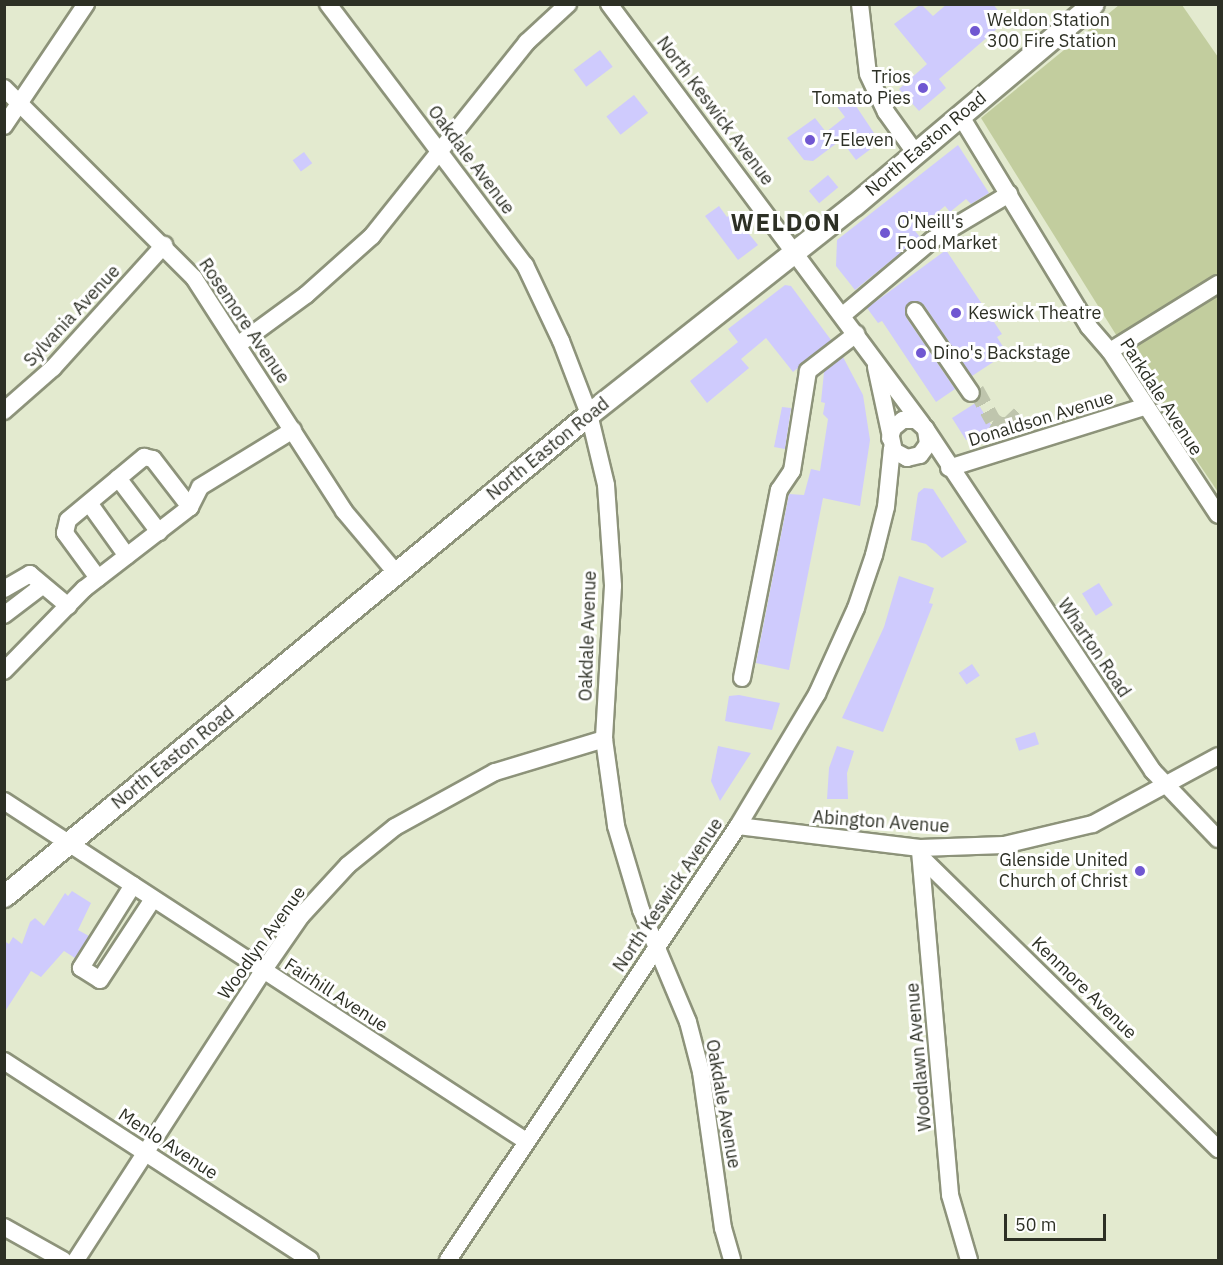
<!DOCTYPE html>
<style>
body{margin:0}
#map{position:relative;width:1223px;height:1265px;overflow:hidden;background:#e3eacf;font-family:"IBM Plex Sans",sans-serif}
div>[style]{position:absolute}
.green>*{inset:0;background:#c2cd9e}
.building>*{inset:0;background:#cfcbfd;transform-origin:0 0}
.minor-tunnel>*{height:16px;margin-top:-8px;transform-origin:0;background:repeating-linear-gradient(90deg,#bfc5ad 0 16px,transparent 0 24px)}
.roads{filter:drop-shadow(2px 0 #8d937a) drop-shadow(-2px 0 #8d937a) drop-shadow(0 2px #8d937a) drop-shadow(0 -2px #8d937a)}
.minor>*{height:16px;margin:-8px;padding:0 8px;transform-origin:8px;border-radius:8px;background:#fff}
.major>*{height:21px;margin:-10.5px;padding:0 10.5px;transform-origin:10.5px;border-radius:10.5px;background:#fff}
.dots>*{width:16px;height:16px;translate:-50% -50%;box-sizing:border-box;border:3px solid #fff;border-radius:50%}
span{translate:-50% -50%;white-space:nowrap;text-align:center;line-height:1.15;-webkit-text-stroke:6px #fff;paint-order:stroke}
.poi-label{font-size:18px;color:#2d3025}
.left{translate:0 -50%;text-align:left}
.right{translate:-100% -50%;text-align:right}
.street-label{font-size:18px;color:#2d3025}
.district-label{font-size:24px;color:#2d3025;font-weight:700;letter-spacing:1.5px}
.frame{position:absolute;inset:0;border:6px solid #2d3025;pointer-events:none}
.scale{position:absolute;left:1004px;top:1214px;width:102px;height:27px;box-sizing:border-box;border:3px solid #2d3025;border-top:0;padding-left:8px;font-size:18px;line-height:21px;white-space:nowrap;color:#2d3025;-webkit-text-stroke:4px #fff;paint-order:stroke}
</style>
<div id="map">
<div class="green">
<div style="clip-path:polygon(1119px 5px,1182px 5px,1218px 57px,1218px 492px,1166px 415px,981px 118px)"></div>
</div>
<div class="building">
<div style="clip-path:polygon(921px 4px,933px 16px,947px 4px,993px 4px,1006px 21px,939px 79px,946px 88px,919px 111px,899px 89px,927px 64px,894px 24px)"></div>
<div style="left:600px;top:50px;width:21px;height:33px;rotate:53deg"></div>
<div style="clip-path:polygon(848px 94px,880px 142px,856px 160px,841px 140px,813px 161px,804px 160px,787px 138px,815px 118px,826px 132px,845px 117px,835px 104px)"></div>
<div style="left:634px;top:95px;width:23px;height:35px;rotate:52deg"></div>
<div style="clip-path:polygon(958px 145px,989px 193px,971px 204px,966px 199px,950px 212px,945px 206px,915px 231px,920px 237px,855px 290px,836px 266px,837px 240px)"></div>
<div style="left:304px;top:152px;width:14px;height:14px;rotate:54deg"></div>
<div style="left:828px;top:175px;width:16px;height:25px;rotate:50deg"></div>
<div style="clip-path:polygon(719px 206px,727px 217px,732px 213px,758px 245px,738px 260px,705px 216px)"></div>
<div style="clip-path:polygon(946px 250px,1002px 334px,997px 337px,1007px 353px,972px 376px,924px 305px,915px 301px,909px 303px,906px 317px,955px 389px,936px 402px,882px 321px,878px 323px,867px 308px)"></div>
<div style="clip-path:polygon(785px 285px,791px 286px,831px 340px,793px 372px,766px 338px,741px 359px,749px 368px,707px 403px,690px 381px,738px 342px,728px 329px)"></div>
<div style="clip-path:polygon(843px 357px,863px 395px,870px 440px,860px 506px,823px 498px,789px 670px,756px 663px,789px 494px,804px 495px,811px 469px,820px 471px,828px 419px,823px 414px,825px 403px,821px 402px,824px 372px)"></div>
<div style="clip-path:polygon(977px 402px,996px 433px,979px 441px,976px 436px,966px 440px,952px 418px)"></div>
<div style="clip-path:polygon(782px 407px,791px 408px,785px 449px,774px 447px)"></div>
<div style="clip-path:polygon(924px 488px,933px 489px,967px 542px,942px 558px,926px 544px,911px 540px,918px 493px)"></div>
<div style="clip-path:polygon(899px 576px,934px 588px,929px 603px,933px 604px,883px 732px,842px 718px,884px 627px)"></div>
<div style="left:1099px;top:583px;width:26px;height:20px;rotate:58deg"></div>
<div style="left:972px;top:664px;width:14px;height:16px;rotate:56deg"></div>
<div style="clip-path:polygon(739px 695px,780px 703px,772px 730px,725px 721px,729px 696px)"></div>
<div style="left:1035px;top:732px;width:13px;height:21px;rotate:72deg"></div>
<div style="clip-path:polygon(718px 746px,751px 753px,720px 801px,711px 781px)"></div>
<div style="clip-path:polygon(837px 746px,854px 751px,847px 773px,848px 799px,827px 799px,829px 768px)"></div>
<div style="clip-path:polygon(72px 891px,91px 903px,78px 930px,89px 936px,75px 958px,64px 951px,41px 977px,31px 971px,4px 1013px,4px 941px,9px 944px,13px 937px,22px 944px,30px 922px,35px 918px,44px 926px,65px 893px,68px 896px)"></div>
</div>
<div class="minor-tunnel">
<div style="left:976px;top:390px;width:35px;rotate:61deg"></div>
<div style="left:993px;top:421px;width:8px;rotate:30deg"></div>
<div style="left:1000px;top:425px;width:8px"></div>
<div style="left:1008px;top:425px;width:21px;rotate:-43deg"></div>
</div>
<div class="roads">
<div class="minor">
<div style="left:328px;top:4px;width:327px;rotate:53deg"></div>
<div style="left:525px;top:265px;width:84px;rotate:64.7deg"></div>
<div style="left:561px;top:341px;width:78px;rotate:69deg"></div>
<div style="left:589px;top:414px;width:73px;rotate:76.5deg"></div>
<div style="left:606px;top:485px;width:101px;rotate:86deg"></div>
<div style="left:613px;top:586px;width:153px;rotate:93.4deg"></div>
<div style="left:604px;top:739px;width:88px;rotate:82.1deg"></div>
<div style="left:616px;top:826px;width:88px;rotate:73.4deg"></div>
<div style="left:641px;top:910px;width:121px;rotate:67.2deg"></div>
<div style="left:688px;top:1022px;width:52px;rotate:75.4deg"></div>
<div style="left:701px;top:1072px;width:158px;rotate:82deg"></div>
<div style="left:723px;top:1228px;width:33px;rotate:74deg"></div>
<div style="left:609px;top:4px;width:524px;rotate:53.31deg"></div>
<div style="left:860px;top:4px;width:70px;rotate:83.5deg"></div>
<div style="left:868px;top:74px;width:42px;rotate:64.7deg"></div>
<div style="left:886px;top:112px;width:48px;rotate:54.3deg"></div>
<div style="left:4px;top:88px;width:269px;rotate:45deg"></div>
<div style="left:194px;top:278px;width:277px;rotate:57.2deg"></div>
<div style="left:344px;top:511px;width:82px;rotate:49.9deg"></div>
<div style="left:960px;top:115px;width:248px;rotate:58.7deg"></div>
<div style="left:1089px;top:327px;width:32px;rotate:49deg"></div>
<div style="left:1110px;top:351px;width:196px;rotate:56.6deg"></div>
<div style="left:4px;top:126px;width:147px;rotate:-56.1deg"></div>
<div style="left:915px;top:311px;width:99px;rotate:55.7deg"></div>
<div style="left:843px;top:315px;width:116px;rotate:-40.1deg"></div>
<div style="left:932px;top:240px;width:90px;rotate:-30.9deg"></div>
<div style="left:239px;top:344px;width:83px;rotate:-36.2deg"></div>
<div style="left:306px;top:295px;width:89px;rotate:-41.8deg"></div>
<div style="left:372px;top:236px;width:248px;rotate:-51.4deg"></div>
<div style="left:527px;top:42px;width:56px;rotate:-42.8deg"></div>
<div style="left:1110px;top:351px;width:127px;rotate:-31.8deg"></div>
<div style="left:876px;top:367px;width:86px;rotate:77.9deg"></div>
<div style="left:894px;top:451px;width:15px;rotate:28deg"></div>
<div style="left:907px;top:458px;width:13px;rotate:-13deg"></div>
<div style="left:920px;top:455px;width:14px;rotate:-54deg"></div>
<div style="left:928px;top:444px;width:15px;rotate:-98deg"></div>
<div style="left:4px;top:411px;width:65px;rotate:-41.3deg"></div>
<div style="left:53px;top:368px;width:166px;rotate:-47.9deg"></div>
<div style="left:890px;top:438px;width:10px;rotate:-73deg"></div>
<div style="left:893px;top:428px;width:13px;rotate:-39deg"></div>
<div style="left:903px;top:420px;width:13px"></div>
<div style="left:916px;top:420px;width:12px;rotate:42deg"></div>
<div style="left:925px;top:428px;width:412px;rotate:56.4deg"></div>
<div style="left:1153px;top:771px;width:94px;rotate:46.3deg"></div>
<div style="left:949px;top:468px;width:204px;rotate:-17.4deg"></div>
<div style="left:118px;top:478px;width:68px;rotate:52.8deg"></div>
<div style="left:89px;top:503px;width:65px;rotate:54.4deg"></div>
<div style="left:98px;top:578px;width:56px;rotate:-126.3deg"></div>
<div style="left:65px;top:533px;width:13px;rotate:-77deg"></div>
<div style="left:68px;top:520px;width:99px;rotate:-39.7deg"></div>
<div style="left:144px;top:457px;width:9px;rotate:13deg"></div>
<div style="left:153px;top:459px;width:61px;rotate:52.4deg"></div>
<div style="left:4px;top:589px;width:30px;rotate:-30deg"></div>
<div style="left:30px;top:574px;width:50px;rotate:40.1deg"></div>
<div style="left:4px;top:615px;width:48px;rotate:-37.3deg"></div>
<div style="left:4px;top:671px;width:115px;rotate:-45.7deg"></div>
<div style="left:84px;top:589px;width:134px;rotate:-37.7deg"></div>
<div style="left:190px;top:507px;width:22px;rotate:-63deg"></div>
<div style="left:200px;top:487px;width:109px;rotate:-31.5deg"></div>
<div style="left:742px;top:678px;width:192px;rotate:-78.9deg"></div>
<div style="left:779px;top:490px;width:23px;rotate:-56deg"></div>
<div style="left:792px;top:471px;width:101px;rotate:-80.9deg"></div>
<div style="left:808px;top:371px;width:61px;rotate:-37.6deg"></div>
<div style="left:4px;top:801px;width:623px;rotate:33.08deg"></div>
<div style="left:738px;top:826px;width:183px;rotate:6.9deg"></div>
<div style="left:920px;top:848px;width:84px;rotate:-2deg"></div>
<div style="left:1004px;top:845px;width:91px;rotate:-13.3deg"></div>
<div style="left:1093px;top:824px;width:142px;rotate:-28.5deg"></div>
<div style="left:920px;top:851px;width:345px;rotate:85deg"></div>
<div style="left:950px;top:1195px;width:68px;rotate:73.7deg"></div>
<div style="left:921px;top:857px;width:417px;rotate:44.5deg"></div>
<div style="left:133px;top:885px;width:98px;rotate:122.1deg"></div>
<div style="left:81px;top:968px;width:22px;rotate:32deg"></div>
<div style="left:100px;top:980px;width:97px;rotate:-56.8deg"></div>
<div style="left:4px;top:1061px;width:365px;rotate:33deg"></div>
<div style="left:4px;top:1227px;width:68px;rotate:29.2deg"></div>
<div style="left:76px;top:1260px;width:344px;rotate:-57.1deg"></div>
<div style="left:263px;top:971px;width:67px;rotate:-55.4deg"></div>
<div style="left:301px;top:916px;width:69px;rotate:-47.3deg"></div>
<div style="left:348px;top:865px;width:60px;rotate:-39deg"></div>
<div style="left:395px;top:827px;width:114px;rotate:-28.8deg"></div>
<div style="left:495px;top:772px;width:114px;rotate:-16.8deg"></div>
<div style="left:448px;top:1260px;width:522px;rotate:-56.25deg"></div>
<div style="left:738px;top:826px;width:154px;rotate:-59.1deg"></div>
<div style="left:817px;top:694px;width:94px;rotate:-65.6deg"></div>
<div style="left:856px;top:608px;width:56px;rotate:-71.2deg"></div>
<div style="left:874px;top:555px;width:49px;rotate:-76deg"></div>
<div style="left:886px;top:507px;width:59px;rotate:-84.2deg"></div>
</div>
<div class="major">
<div style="left:4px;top:896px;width:758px;rotate:-39.49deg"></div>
<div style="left:589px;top:414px;width:337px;rotate:-38.3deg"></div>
<div style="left:854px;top:205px;width:312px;rotate:-40.1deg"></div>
</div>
</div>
<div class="dots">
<div style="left:975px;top:31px;background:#7057d1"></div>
<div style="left:923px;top:88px;background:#7057d1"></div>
<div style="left:810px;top:140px;background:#7057d1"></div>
<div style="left:885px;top:233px;background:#7057d1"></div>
<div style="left:956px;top:313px;background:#7057d1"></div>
<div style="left:921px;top:353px;background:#7057d1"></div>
<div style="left:1140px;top:871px;background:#7057d1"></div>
</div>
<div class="poi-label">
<span class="left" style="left:987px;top:31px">Weldon Station<br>300 Fire Station</span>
<span class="right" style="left:911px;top:88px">Trios<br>Tomato Pies</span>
<span class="left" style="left:822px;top:140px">7-Eleven</span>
<span class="left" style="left:897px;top:233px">O'Neill's<br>Food Market</span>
<span class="left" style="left:968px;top:313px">Keswick Theatre</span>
<span class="left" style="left:933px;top:353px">Dino's Backstage</span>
<span class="right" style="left:1128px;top:871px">Glenside United<br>Church of Christ</span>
</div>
<div class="street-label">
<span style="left:715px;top:111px;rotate:53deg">North Keswick Avenue</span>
<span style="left:926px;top:144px;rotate:-40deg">North Easton Road</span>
<span style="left:471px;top:160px;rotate:53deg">Oakdale Avenue</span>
<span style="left:72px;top:316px;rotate:-47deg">Sylvania Avenue</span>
<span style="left:244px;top:321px;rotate:56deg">Rosemore Avenue</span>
<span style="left:1161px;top:397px;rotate:57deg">Parkdale Avenue</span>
<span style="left:1041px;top:419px;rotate:-17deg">Donaldson Avenue</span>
<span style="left:548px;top:449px;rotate:-39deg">North Easton Road</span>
<span style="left:588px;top:636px;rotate:-88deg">Oakdale Avenue</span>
<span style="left:1094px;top:648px;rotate:56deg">Wharton Road</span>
<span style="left:173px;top:758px;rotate:-39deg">North Easton Road</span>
<span style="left:881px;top:822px;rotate:4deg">Abington Avenue</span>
<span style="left:668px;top:895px;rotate:-56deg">North Keswick Avenue</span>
<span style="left:262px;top:943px;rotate:-54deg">Woodlyn Avenue</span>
<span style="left:1084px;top:988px;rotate:44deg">Kenmore Avenue</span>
<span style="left:336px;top:995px;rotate:33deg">Fairhill Avenue</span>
<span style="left:919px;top:1057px;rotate:-95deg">Woodlawn Avenue</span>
<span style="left:723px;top:1104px;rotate:80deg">Oakdale Avenue</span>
<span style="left:168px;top:1144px;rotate:33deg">Menlo Avenue</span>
</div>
<div class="district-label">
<span style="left:786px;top:223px">WELDON</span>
</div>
<div class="frame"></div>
<div class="scale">50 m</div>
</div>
